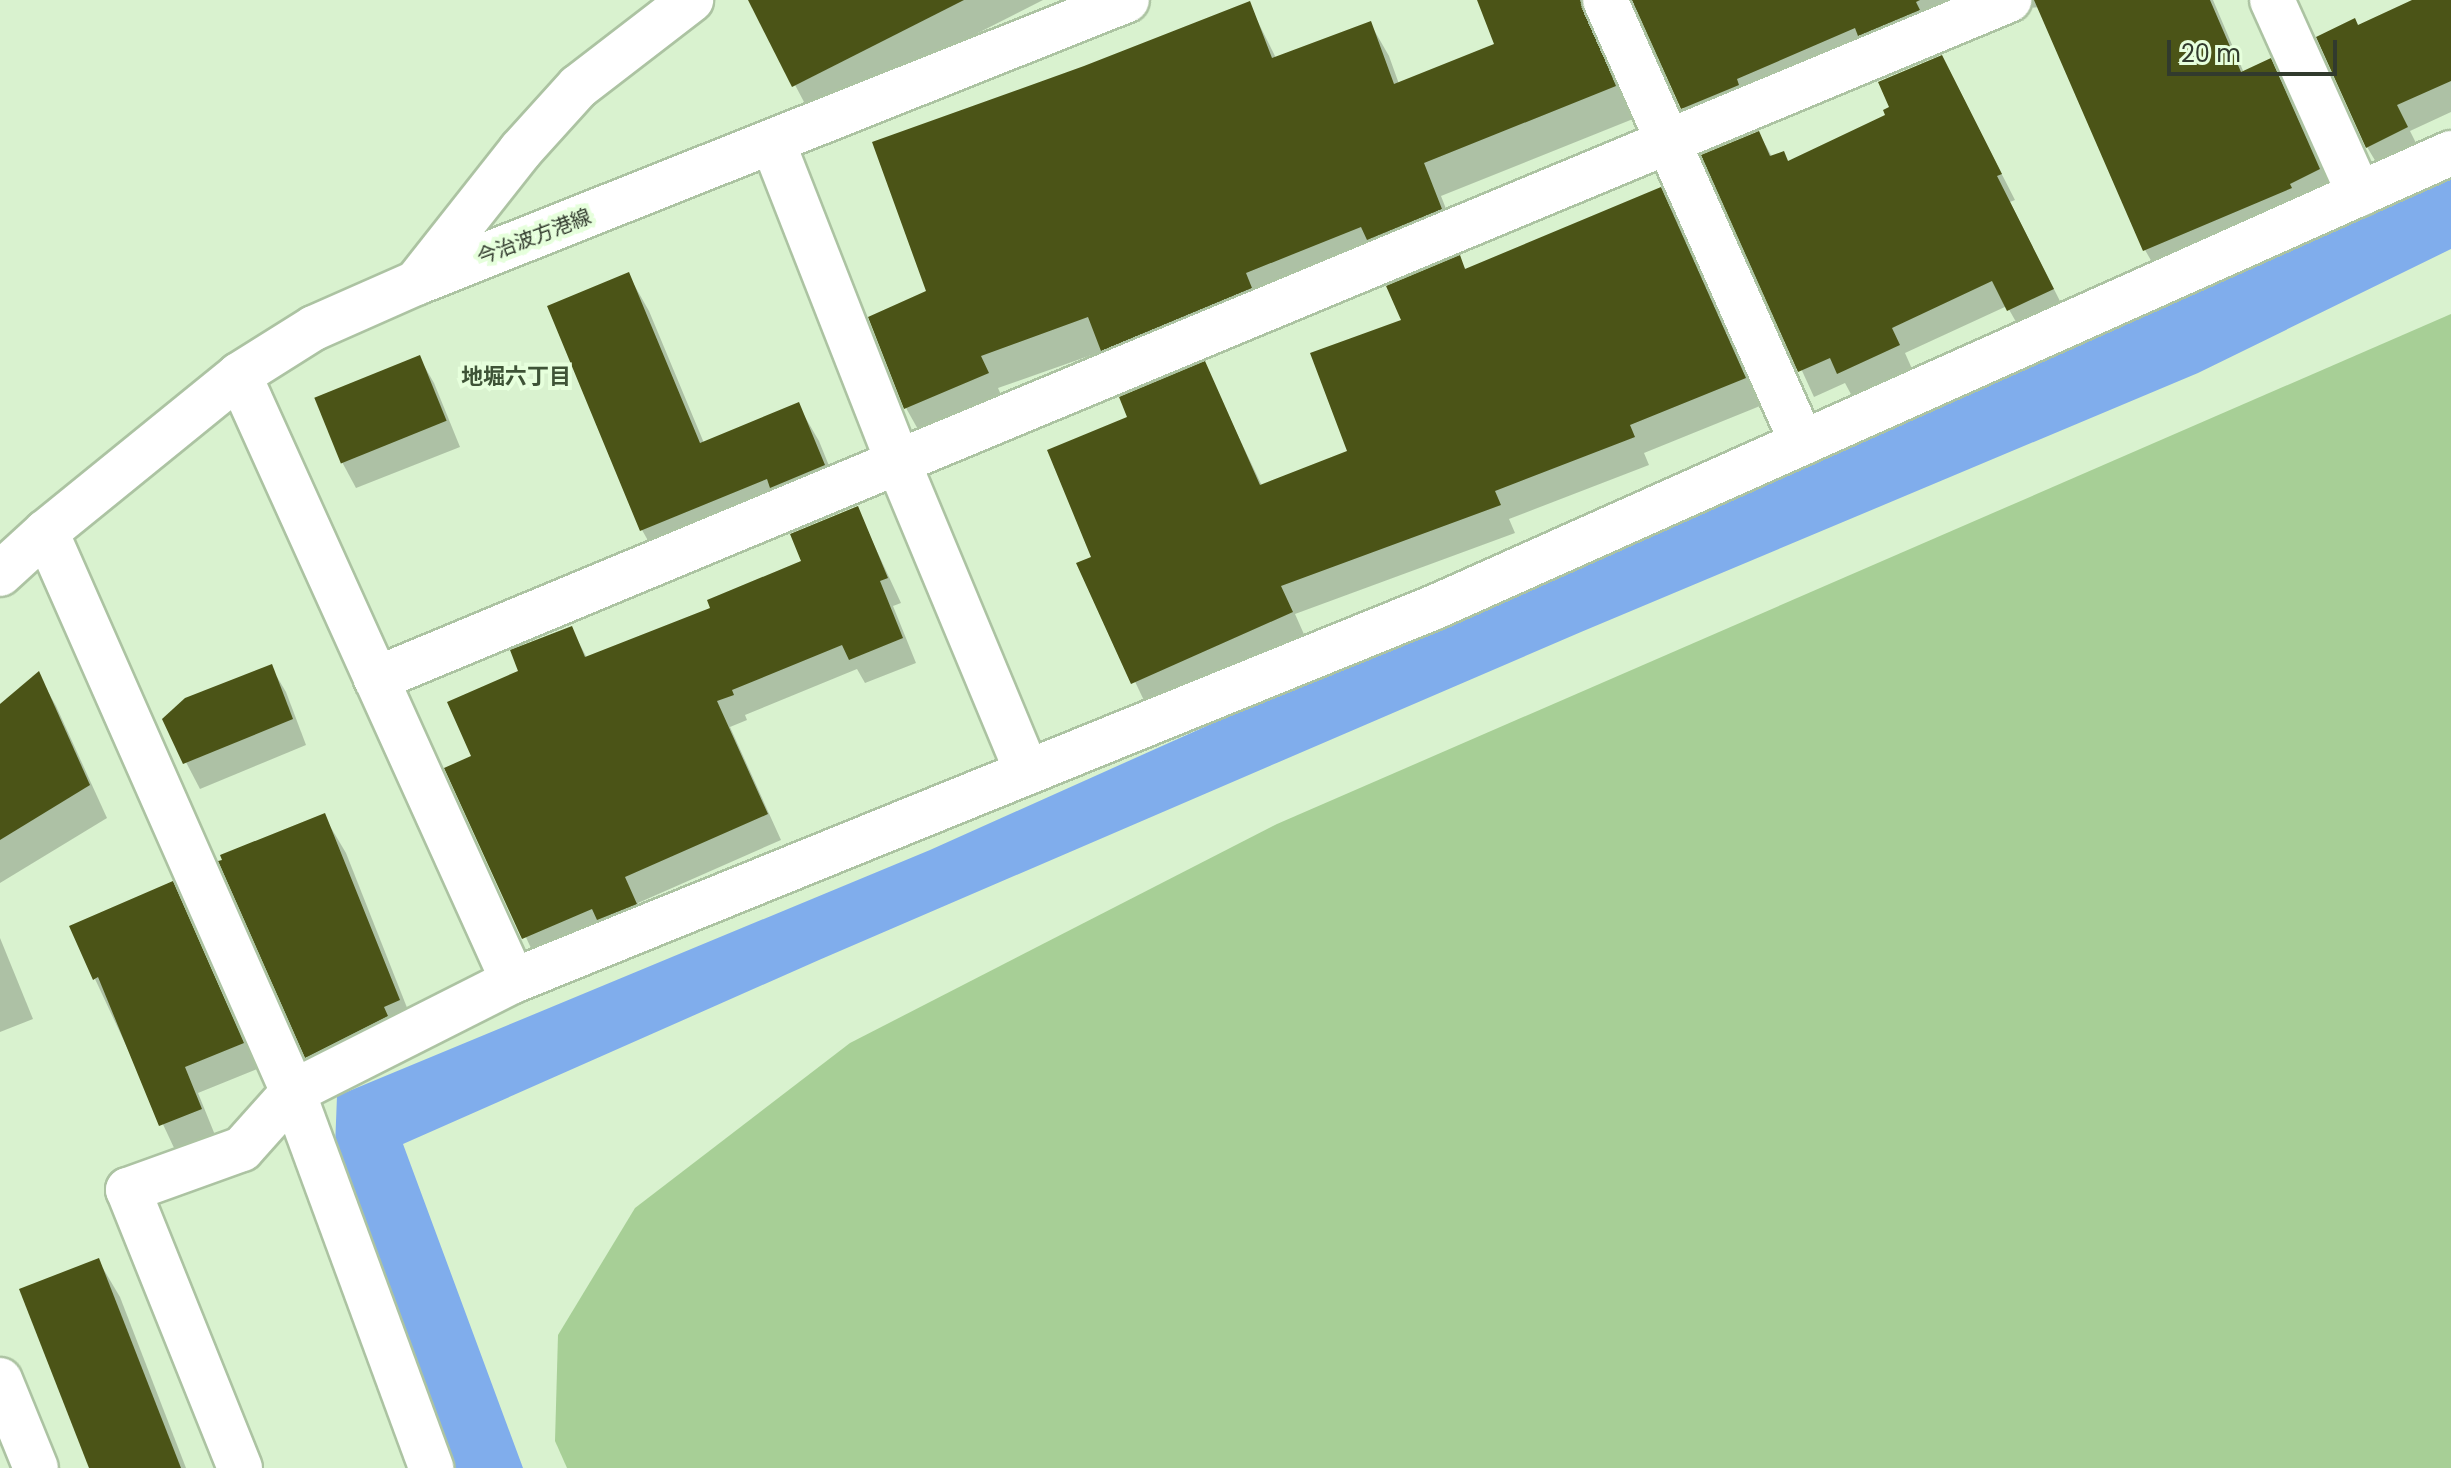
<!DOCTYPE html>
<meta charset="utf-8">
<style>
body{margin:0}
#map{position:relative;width:2451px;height:1468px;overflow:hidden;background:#d9f2cf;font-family:Poppins,"Noto Sans JP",sans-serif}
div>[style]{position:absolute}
.green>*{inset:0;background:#a7cf96}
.water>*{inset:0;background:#80adec}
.shadow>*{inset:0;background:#0003}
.building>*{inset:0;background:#4b5417;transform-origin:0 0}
.roads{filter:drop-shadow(2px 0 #acc3a2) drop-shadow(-2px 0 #acc3a2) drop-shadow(0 2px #acc3a2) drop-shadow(0 -2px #acc3a2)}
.minor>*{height:44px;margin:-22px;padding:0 22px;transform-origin:22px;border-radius:22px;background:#fff}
.primary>*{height:44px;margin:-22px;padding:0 22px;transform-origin:22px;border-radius:22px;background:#fff}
span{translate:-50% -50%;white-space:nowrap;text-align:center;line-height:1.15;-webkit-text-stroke:8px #e6ffdc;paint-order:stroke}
.street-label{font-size:20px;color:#313a2d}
.neighbourhood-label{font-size:22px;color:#3e5336;font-weight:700}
.scale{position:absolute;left:2167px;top:40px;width:170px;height:36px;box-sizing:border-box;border:4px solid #313a2d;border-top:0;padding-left:10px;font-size:24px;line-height:28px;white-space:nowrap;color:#313a2d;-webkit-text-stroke:6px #e6ffdc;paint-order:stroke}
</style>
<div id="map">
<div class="green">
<div style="clip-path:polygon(2451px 314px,2451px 1468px,567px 1468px,555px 1441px,558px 1335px,635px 1208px,850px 1043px,1277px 824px)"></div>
</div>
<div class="water">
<div style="clip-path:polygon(2451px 168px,2451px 249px,2198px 373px,1581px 632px,819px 960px,403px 1144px,523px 1468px,453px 1468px,335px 1147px,337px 1096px,930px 850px)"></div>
</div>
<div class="shadow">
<div style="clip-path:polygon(750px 0,1043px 0,812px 117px)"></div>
<div style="clip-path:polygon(1479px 0,2213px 0,2244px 73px,2270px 61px,2289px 93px,2337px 202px,2164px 283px,2145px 250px,2040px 7px,2019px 9px,1701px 141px,1683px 108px,1640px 12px,1628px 7px,1598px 30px,1600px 44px,1633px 119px,1441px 196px,1459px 242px,1121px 382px,1103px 351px,998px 388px,1006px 406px,924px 440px,906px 408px,929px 292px,1085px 68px,1249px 4px,1276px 58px,1370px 23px,1389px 56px,1399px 84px,1497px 45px)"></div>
<div style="clip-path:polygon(2417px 0,2451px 0,2451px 112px,2410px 131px,2421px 153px,2382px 172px,2367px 147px,2358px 27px)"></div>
<div style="clip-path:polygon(1942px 57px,2015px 200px,2010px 202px,2067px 315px,2024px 336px,2007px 306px,1905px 353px,1913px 371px,1853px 398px,1845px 383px,1814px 397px,1704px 156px,1759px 133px,1772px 157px,1788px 163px,1888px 116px)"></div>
<div style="clip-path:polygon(1660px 190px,1676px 217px,1760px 406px,1644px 453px,1649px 465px,1509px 519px,1515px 533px,1295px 614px,1307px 641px,1149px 711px,1079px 564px,1094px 558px,1130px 418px,1204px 364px,1262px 486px,1350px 453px,1404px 321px,1459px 258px,1466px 270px)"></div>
<div style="clip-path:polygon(628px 274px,649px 311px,704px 443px,798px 405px,819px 441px,844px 503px,663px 567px,642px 530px,549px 307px)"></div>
<div style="clip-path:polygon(419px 357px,434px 383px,460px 447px,356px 488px,342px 462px)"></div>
<div style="clip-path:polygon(857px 508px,901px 603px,893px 606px,916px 663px,865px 683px,857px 669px,745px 715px,747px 720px,730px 727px,781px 840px,638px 903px,649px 929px,538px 963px,447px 769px,474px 757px,521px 672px,571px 628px,587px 658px,713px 609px,804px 562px)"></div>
<div style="clip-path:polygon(271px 667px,286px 692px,306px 745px,200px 789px,164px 720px)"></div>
<div style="clip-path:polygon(38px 674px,56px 706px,107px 818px,0 883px,0 706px)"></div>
<div style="clip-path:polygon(324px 816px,346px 853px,419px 1038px,328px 1094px,307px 1057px)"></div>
<div style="clip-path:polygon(172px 884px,257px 1069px,198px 1093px,215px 1135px,175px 1150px,95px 979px)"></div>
<div style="clip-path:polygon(0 938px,33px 1019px,0 1032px)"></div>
<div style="clip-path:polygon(98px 1260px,120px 1297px,186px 1468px,91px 1468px)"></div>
</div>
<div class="building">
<div style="clip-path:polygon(748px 0,964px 0,792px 87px)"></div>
<div style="clip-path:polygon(1477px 0,1580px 0,1616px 86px,1424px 163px,1442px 209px,1367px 240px,1361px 227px,1246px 273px,1252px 288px,1101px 351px,1088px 317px,981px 356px,989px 373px,904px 409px,868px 317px,926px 291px,872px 142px,1084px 66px,1250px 1px,1272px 58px,1371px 21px,1394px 84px,1494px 44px)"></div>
<div style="clip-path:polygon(1632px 0,1920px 0,1916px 2px,1920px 10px,1858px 36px,1855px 28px,1737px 79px,1739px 85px,1681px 109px)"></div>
<div style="clip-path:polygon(2034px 0,2210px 0,2241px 72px,2271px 58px,2320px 169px,2290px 184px,2292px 188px,2143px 251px)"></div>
<div style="clip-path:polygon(2412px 0,2451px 0,2451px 81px,2397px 105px,2408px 127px,2366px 148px,2316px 37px,2355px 18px,2358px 25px)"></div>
<div style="clip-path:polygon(1942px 55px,2002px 174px,1997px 176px,2054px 289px,2007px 311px,1992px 281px,1892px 328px,1900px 345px,1837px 374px,1830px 358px,1798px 372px,1701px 155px,1759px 131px,1770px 156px,1784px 151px,1788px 161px,1885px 115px,1883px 110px,1889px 107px,1878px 82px)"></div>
<div style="clip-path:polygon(1661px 187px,1746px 378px,1630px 425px,1635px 437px,1495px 491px,1501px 505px,1281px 586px,1293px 612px,1131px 684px,1076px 563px,1091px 557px,1047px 450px,1127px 417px,1119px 397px,1205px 361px,1260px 485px,1347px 451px,1310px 353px,1401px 320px,1386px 286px,1460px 255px,1465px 269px)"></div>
<div style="clip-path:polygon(629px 272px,700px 443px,799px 402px,825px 465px,770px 488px,767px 479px,640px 531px,547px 306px)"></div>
<div style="left:420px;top:355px;width:71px;height:114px;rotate:68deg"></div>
<div style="clip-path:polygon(858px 506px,888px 578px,880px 581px,903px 638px,849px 660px,842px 645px,732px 690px,734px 695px,717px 701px,768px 814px,625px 877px,637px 904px,597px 920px,592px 909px,522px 939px,444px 768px,471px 756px,447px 702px,518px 671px,510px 650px,572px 626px,585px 657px,710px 608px,707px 600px,801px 561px,790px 534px)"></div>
<div style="clip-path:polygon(272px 664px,293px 719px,183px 764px,162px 719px,185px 698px)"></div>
<div style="clip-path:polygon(39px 671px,90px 785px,0 840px,0 704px)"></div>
<div style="clip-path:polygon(325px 813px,400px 1000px,384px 1007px,388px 1016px,305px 1058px,218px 861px,222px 860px,220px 855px)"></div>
<div style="clip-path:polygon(173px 881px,244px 1043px,185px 1067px,202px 1109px,159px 1126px,98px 977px,93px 980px,69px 926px)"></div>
<div style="clip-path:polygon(99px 1258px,181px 1468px,89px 1468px,19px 1289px)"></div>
</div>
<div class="roads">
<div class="minor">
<div style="left:1605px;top:0;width:485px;rotate:66deg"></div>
<div style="left:2272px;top:0;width:213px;rotate:65.8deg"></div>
<div style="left:773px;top:143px;width:343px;rotate:68.6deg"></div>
<div style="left:898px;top:462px;width:336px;rotate:67.4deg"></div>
<div style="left:416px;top:283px;width:169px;rotate:-51.7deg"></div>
<div style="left:521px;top:150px;width:85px;rotate:-47.9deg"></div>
<div style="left:578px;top:87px;width:143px;rotate:-37.6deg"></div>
<div style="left:239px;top:375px;width:665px;rotate:65.67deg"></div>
<div style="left:46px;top:532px;width:612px;rotate:66.2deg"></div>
<div style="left:293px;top:1092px;width:401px;rotate:69.8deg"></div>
<div style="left:376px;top:679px;width:1769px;rotate:-22.58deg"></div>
<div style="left:0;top:1380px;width:95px;rotate:67.8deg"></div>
<div style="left:240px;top:1468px;width:300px;rotate:-111.9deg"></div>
<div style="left:128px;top:1190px;width:121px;rotate:-19.8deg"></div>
<div style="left:242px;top:1149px;width:76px;rotate:-48.2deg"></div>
<div style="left:293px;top:1092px;width:246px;rotate:-26.8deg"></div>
<div style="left:513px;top:981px;width:995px;rotate:-22.08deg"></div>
<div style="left:1435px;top:607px;width:1113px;rotate:-24.08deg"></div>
</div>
<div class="primary">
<div style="left:0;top:574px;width:62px;rotate:-42.4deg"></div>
<div style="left:46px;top:532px;width:249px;rotate:-39.1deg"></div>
<div style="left:239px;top:375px;width:89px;rotate:-32.1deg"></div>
<div style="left:314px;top:328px;width:111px;rotate:-23.8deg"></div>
<div style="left:416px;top:283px;width:765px;rotate:-21.7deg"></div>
</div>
</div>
<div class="street-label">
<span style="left:534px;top:237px;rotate:-21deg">今治波方港線</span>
</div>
<div class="neighbourhood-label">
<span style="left:516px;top:377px">地堀六丁目</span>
</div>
<div class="scale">20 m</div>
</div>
